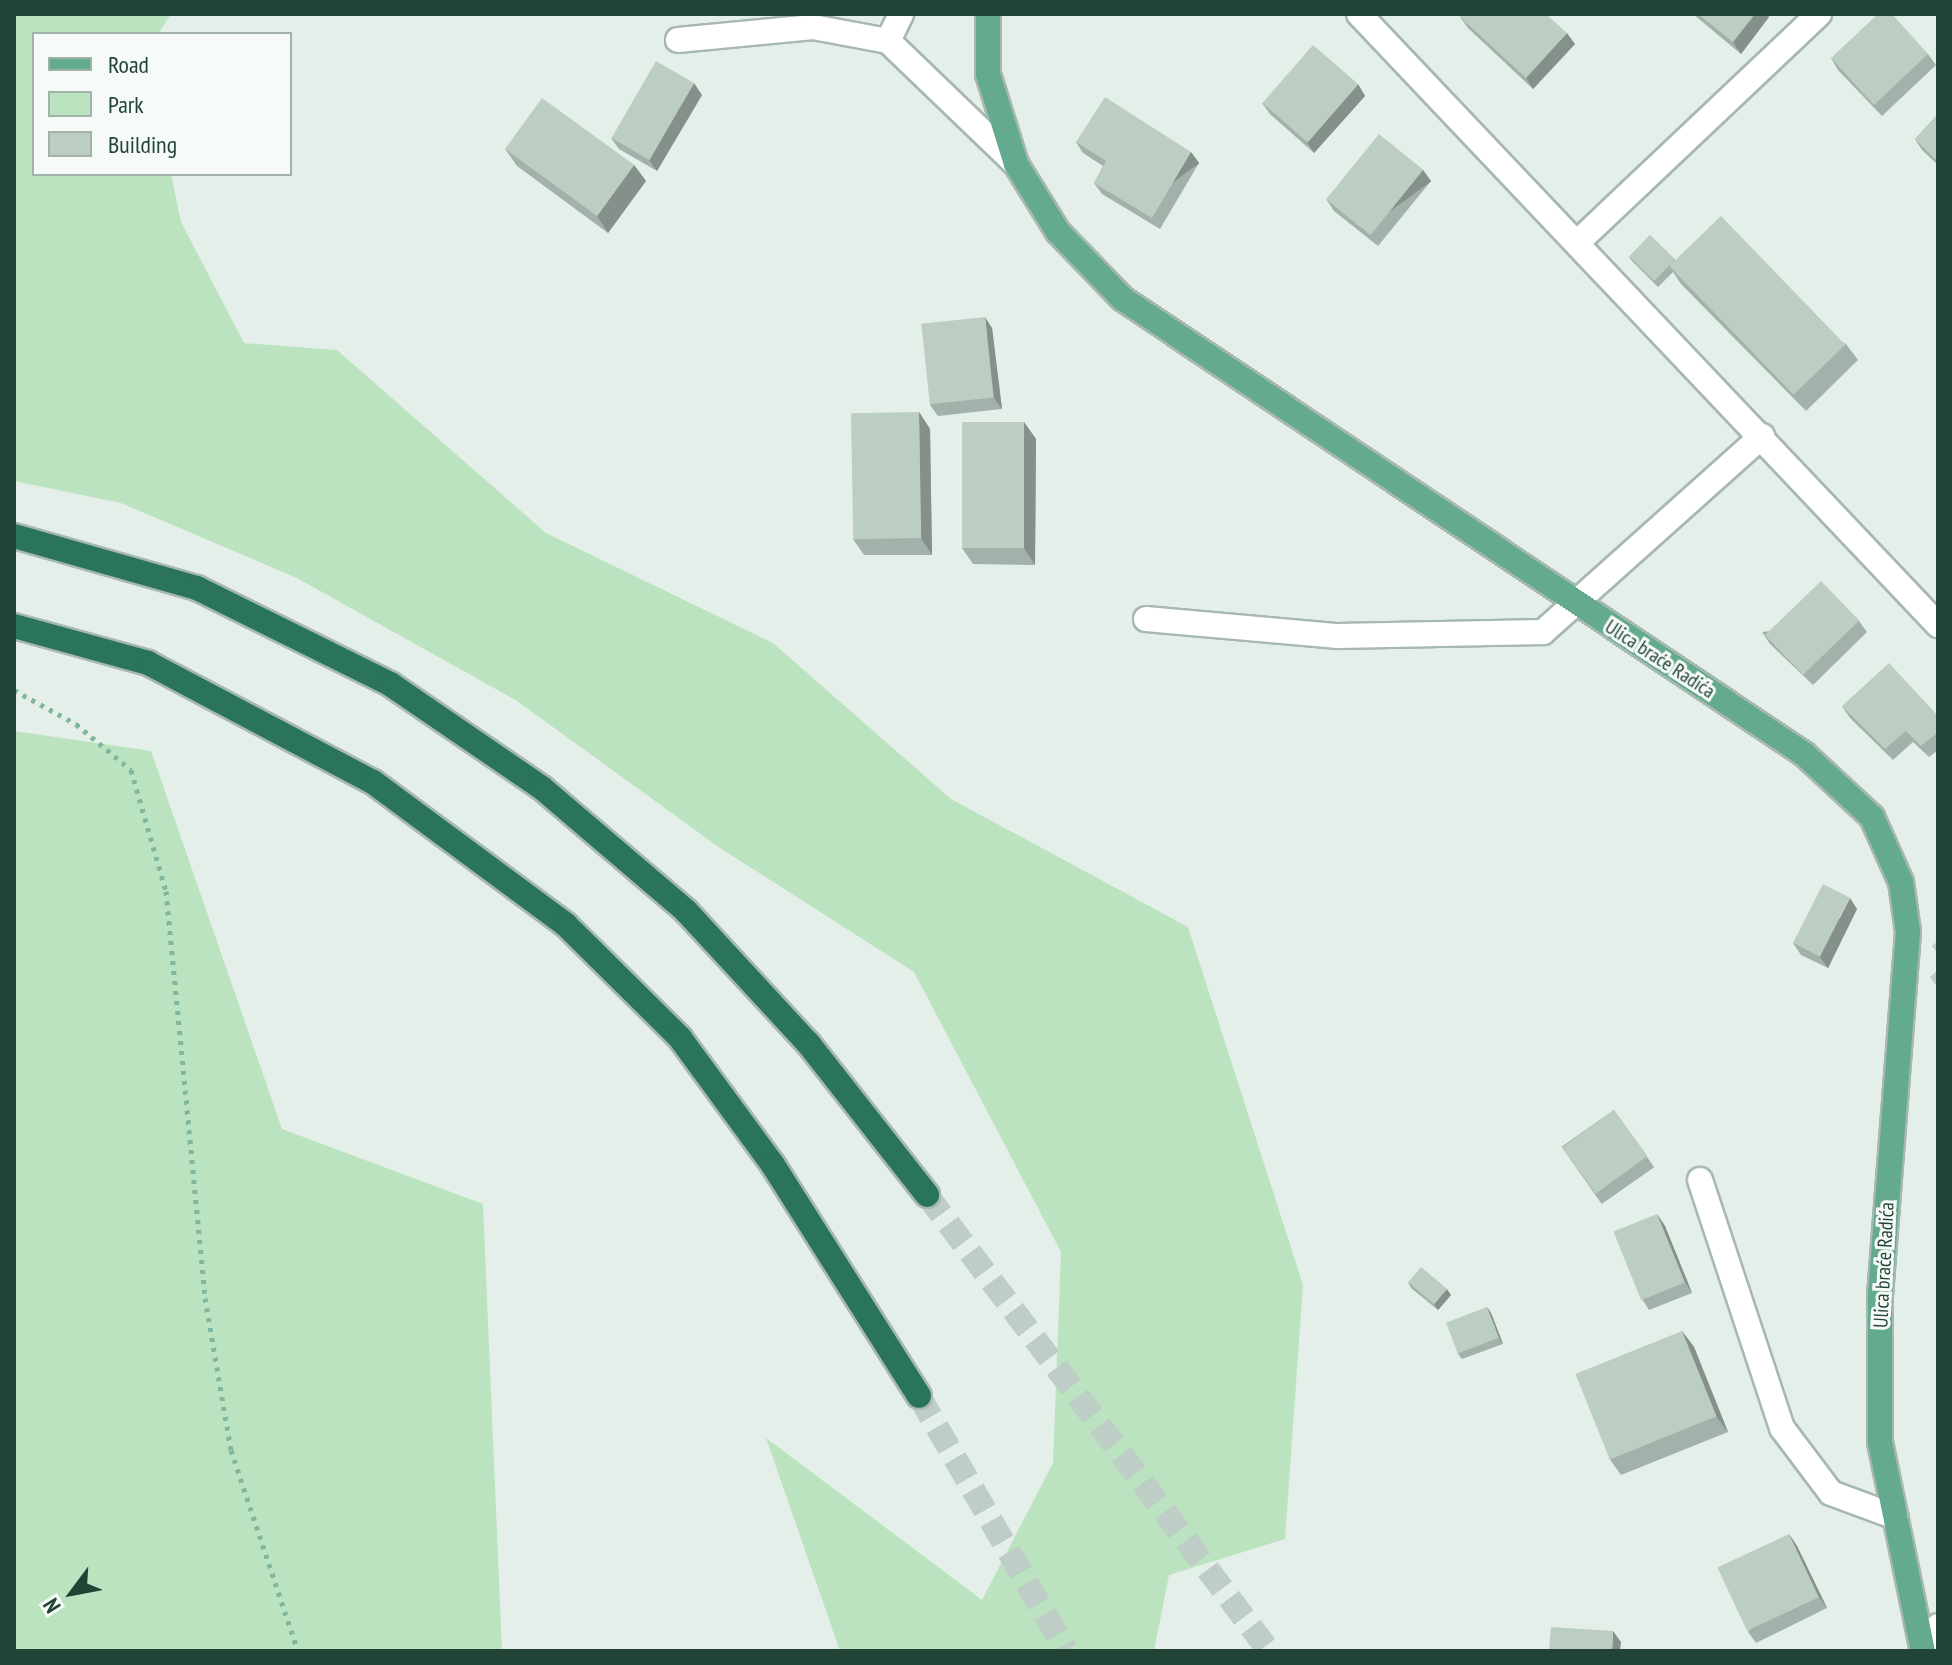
<!DOCTYPE html>
<meta charset="utf-8">
<style>
body{margin:0}
#map{position:relative;width:1952px;height:1665px;overflow:hidden;background:#e5efe9;font-family:"PT Sans Narrow",sans-serif}
div>[style]{position:absolute}
.green>*{inset:0;background:#bbe3c0}
.highway-tunnel>*{height:24px;margin-top:-12px;transform-origin:0;background:repeating-linear-gradient(90deg,#becdc5 0 24px,transparent 0 36px)}
.path>*{height:5px;margin-top:-2.5px;transform-origin:0;background:repeating-linear-gradient(90deg,#81b79e 0 4px,transparent 0 10px)}
.roads{filter:drop-shadow(2px 0 #a6b8b0) drop-shadow(-2px 0 #a6b8b0) drop-shadow(0 2px #a6b8b0) drop-shadow(0 -2px #a6b8b0)}
.minor>*{height:24px;margin:-12px;padding:0 12px;transform-origin:12px;border-radius:12px;background:#fff}
.major>*{height:24px;margin:-12px;padding:0 12px;transform-origin:12px;border-radius:12px;background:#64aa8e}
.highway>*{height:24px;margin:-12px;padding:0 12px;transform-origin:12px;border-radius:12px;background:#29745a}
.wall>*{inset:0;background:#a2b1a9;transform-origin:0 0}
.shaded-wall>*{inset:0;background:#849089;transform-origin:0 0}
.building>*{inset:0;background:#bccec4;transform-origin:0 0}
span{translate:-50% -50%;white-space:nowrap;text-align:center;line-height:1.15;-webkit-text-stroke:6px #f6fbf8;paint-order:stroke}
.street-label{font-size:20px;color:#214436}
.frame{position:absolute;inset:0;border:16px solid #214436;pointer-events:none}
.legend{position:absolute;left:32px;top:32px;width:260px;height:144px;box-sizing:border-box;background:#f6fbf8;border:2px solid #a1b2aa;margin:0;padding:10px 14px;list-style:none;font-size:24px;color:#214436}
.legend li{display:flex;align-items:center;gap:16px;height:40px}
.legend b{width:40px;border:2px solid #a1b2aa}
.north{position:absolute;left:32px;top:1553px;width:80px;height:80px;-webkit-text-stroke:6px #f6fbf8;paint-order:stroke;rotate:238deg;font-size:22px;font-weight:700;line-height:32px;text-align:center;color:#214436}
.north::after{content:'';display:block;margin:auto;width:28px;height:36px;background:#214436;clip-path:polygon(50% 0,100% 100%,50% 72%,0 100%)}
</style>
<div id="map">
<div class="green">
<div style="clip-path:polygon(14px 14px,171px 14px,158px 34px,34px 34px,34px 174px,171px 174px,181px 222px,244px 343px,337px 350px,546px 533px,773px 643px,951px 799px,1188px 927px,1303px 1285px,1285px 1539px,1169px 1575px,1154px 1651px,840px 1651px,766px 1438px,982px 1600px,1053px 1463px,1061px 1252px,914px 972px,720px 848px,517px 701px,297px 578px,121px 503px,14px 481px)"></div>
<div style="clip-path:polygon(14px 731px,151px 751px,282px 1129px,483px 1204px,502px 1651px,14px 1651px)"></div>
</div>
<div class="highway-tunnel">
<div style="left:927px;top:1195px;width:570px;rotate:53.13deg"></div>
<div style="left:919px;top:1396px;width:294px;rotate:60deg"></div>
</div>
<div class="path">
<div style="left:14px;top:690px;width:71px;rotate:28.7deg"></div>
<div style="left:76px;top:724px;width:72px;rotate:39.9deg"></div>
<div style="left:131px;top:770px;width:126px;rotate:73.9deg"></div>
<div style="left:166px;top:891px;width:409px;rotate:84.5deg"></div>
<div style="left:205px;top:1298px;width:154px;rotate:80.3deg"></div>
<div style="left:231px;top:1450px;width:212px;rotate:71.6deg"></div>
</div>
<div class="roads">
<div class="minor">
<div style="left:1359px;top:14px;width:842px;rotate:46.54deg"></div>
<div style="left:678px;top:40px;width:136px;rotate:-5.5deg"></div>
<div style="left:813px;top:27px;width:76px;rotate:10.6deg"></div>
<div style="left:888px;top:41px;width:178px;rotate:43.9deg"></div>
<div style="left:888px;top:41px;width:30px;rotate:-64deg"></div>
<div style="left:1580px;top:240px;width:329px;rotate:-43.4deg"></div>
<div style="left:1146px;top:619px;width:193px;rotate:5.1deg"></div>
<div style="left:1338px;top:636px;width:205px;rotate:-1.1deg"></div>
<div style="left:1543px;top:632px;width:294px;rotate:-41.8deg"></div>
<div style="left:1700px;top:1180px;width:261px;rotate:71.7deg"></div>
<div style="left:1782px;top:1428px;width:81px;rotate:53deg"></div>
<div style="left:1831px;top:1493px;width:69px;rotate:20.3deg"></div>
<div style="left:1923px;top:1651px;width:29px;rotate:-59deg"></div>
</div>
<div class="major">
<div style="left:988px;top:14px;width:60px;rotate:90deg"></div>
<div style="left:988px;top:74px;width:94px;rotate:72.7deg"></div>
<div style="left:1016px;top:164px;width:80px;rotate:58.3deg"></div>
<div style="left:1058px;top:232px;width:93px;rotate:45.9deg"></div>
<div style="left:1123px;top:299px;width:819px;rotate:33.75deg"></div>
<div style="left:1804px;top:754px;width:93px;rotate:42.8deg"></div>
<div style="left:1872px;top:817px;width:71px;rotate:66deg"></div>
<div style="left:1901px;top:882px;width:50px;rotate:82deg"></div>
<div style="left:1908px;top:932px;width:361px;rotate:94.4deg"></div>
<div style="left:1880px;top:1292px;width:150px;rotate:90deg"></div>
<div style="left:1880px;top:1442px;width:213px;rotate:78.4deg"></div>
</div>
<div class="highway">
<div style="left:14px;top:536px;width:190px;rotate:15.9deg"></div>
<div style="left:197px;top:588px;width:216px;rotate:26.4deg"></div>
<div style="left:390px;top:684px;width:184px;rotate:34.4deg"></div>
<div style="left:542px;top:788px;width:189px;rotate:40.5deg"></div>
<div style="left:686px;top:911px;width:180px;rotate:47.3deg"></div>
<div style="left:808px;top:1043px;width:193px;rotate:51.9deg"></div>
<div style="left:14px;top:626px;width:139px;rotate:15.4deg"></div>
<div style="left:148px;top:663px;width:255px;rotate:27.9deg"></div>
<div style="left:373px;top:782px;width:240px;rotate:36.5deg"></div>
<div style="left:566px;top:925px;width:161px;rotate:44.7deg"></div>
<div style="left:680px;top:1038px;width:157px;rotate:53.8deg"></div>
<div style="left:773px;top:1165px;width:273px;rotate:57.7deg"></div>
</div>
</div>
<div class="wall">
<div style="clip-path:polygon(1693px 14px,1767px 14px,1769px 17px,1741px 54px)"></div>
<div style="clip-path:polygon(1460px 17px,1575px 44px,1533px 89px,1468px 28px)"></div>
<div style="clip-path:polygon(1928px 54px,1936px 65px,1882px 116px,1838px 70px,1831px 58px)"></div>
<div style="clip-path:polygon(1358px 84px,1365px 96px,1314px 153px,1270px 114px,1262px 103px)"></div>
<div style="clip-path:polygon(702px 95px,657px 171px,619px 149px,611px 138px)"></div>
<div style="clip-path:polygon(1938px 114px,1938px 165px,1922px 150px,1915px 139px)"></div>
<div style="clip-path:polygon(1076px 142px,1191px 152px,1199px 163px,1160px 229px,1102px 194px,1094px 183px,1103px 166px,1083px 153px)"></div>
<div style="clip-path:polygon(505px 149px,634px 165px,646px 181px,608px 233px,517px 166px)"></div>
<div style="clip-path:polygon(1423px 170px,1431px 181px,1378px 246px,1334px 211px,1326px 199px)"></div>
<div style="clip-path:polygon(1650px 235px,1676px 261px,1846px 344px,1858px 360px,1806px 411px,1681px 284px,1673px 272px,1658px 287px,1633px 262px,1629px 257px)"></div>
<div style="clip-path:polygon(992px 328px,1002px 409px,938px 416px,930px 405px)"></div>
<div style="clip-path:polygon(919px 412px,930px 429px,932px 555px,864px 555px,853px 539px)"></div>
<div style="clip-path:polygon(1024px 422px,1036px 439px,1035px 565px,973px 564px,962px 548px)"></div>
<div style="clip-path:polygon(1859px 621px,1867px 632px,1813px 685px,1770px 644px,1762px 632px)"></div>
<div style="clip-path:polygon(1842px 706px,1938px 716px,1938px 750px,1929px 757px,1913px 742px,1893px 760px,1850px 718px)"></div>
<div style="clip-path:polygon(1857px 909px,1828px 968px,1801px 955px,1793px 943px)"></div>
<div style="left:1614px;top:1110px;width:70px;height:64px;rotate:55deg"></div>
<div style="clip-path:polygon(1657px 1214px,1665px 1226px,1692px 1293px,1649px 1310px,1642px 1299px)"></div>
<div style="clip-path:polygon(1408px 1282px,1451px 1295px,1438px 1310px,1411px 1288px)"></div>
<div style="clip-path:polygon(1487px 1307px,1491px 1313px,1503px 1344px,1462px 1359px,1458px 1354px)"></div>
<div style="clip-path:polygon(1682px 1331px,1694px 1347px,1728px 1432px,1621px 1475px,1609px 1458px)"></div>
<div style="clip-path:polygon(1789px 1534px,1797px 1546px,1827px 1608px,1756px 1643px,1748px 1632px)"></div>
</div>
<div class="shaded-wall">
<div style="clip-path:polygon(1755px 14px,1767px 14px,1769px 17px,1741px 54px,1733px 42px)"></div>
<div style="clip-path:polygon(1567px 33px,1575px 44px,1533px 89px,1526px 78px)"></div>
<div style="clip-path:polygon(694px 83px,702px 95px,657px 171px,649px 160px)"></div>
<div style="clip-path:polygon(1358px 84px,1365px 96px,1314px 153px,1307px 142px)"></div>
<div style="left:1191px;top:152px;width:14px;height:77px;rotate:54deg"></div>
<div style="clip-path:polygon(634px 165px,646px 181px,608px 233px,597px 216px)"></div>
<div style="left:1423px;top:170px;width:14px;height:84px;rotate:54deg"></div>
<div style="clip-path:polygon(985px 317px,992px 328px,1002px 409px,994px 398px)"></div>
<div style="clip-path:polygon(919px 412px,930px 429px,932px 555px,921px 538px)"></div>
<div style="clip-path:polygon(1024px 422px,1036px 439px,1035px 565px,1024px 548px)"></div>
<div style="clip-path:polygon(1850px 898px,1857px 909px,1828px 968px,1820px 957px)"></div>
<div style="clip-path:polygon(1657px 1214px,1665px 1226px,1692px 1293px,1685px 1282px)"></div>
<div style="clip-path:polygon(1447px 1289px,1451px 1295px,1438px 1310px,1434px 1304px)"></div>
<div style="clip-path:polygon(1487px 1307px,1491px 1313px,1503px 1344px,1499px 1338px)"></div>
<div style="clip-path:polygon(1682px 1331px,1694px 1347px,1728px 1432px,1716px 1416px)"></div>
<div style="clip-path:polygon(1789px 1534px,1797px 1546px,1827px 1608px,1819px 1597px)"></div>
<div style="clip-path:polygon(1613px 1631px,1621px 1642px,1620px 1651px,1612px 1651px)"></div>
</div>
<div class="building">
<div style="clip-path:polygon(1463px 14px,1546px 14px,1567px 33px,1526px 78px,1460px 17px)"></div>
<div style="clip-path:polygon(1698px 14px,1755px 14px,1733px 42px)"></div>
<div style="clip-path:polygon(1878px 14px,1892px 14px,1928px 54px,1874px 105px,1831px 58px)"></div>
<div style="left:1313px;top:45px;width:60px;height:77px;rotate:41deg"></div>
<div style="left:656px;top:61px;width:44px;height:89px;rotate:30deg"></div>
<div style="clip-path:polygon(1105px 97px,1191px 152px,1152px 218px,1094px 183px,1106px 161px,1076px 142px)"></div>
<div style="left:542px;top:98px;width:114px;height:63px;rotate:36deg"></div>
<div style="clip-path:polygon(1938px 114px,1938px 162px,1915px 139px)"></div>
<div style="left:1379px;top:134px;width:57px;height:84px;rotate:39deg"></div>
<div style="left:1721px;top:216px;width:179px;height:72px;rotate:46deg"></div>
<div style="left:1650px;top:235px;width:35px;height:30px;rotate:44deg"></div>
<div style="left:985px;top:317px;width:81px;height:64px;rotate:84deg"></div>
<div style="left:919px;top:412px;width:126px;height:68px;rotate:89deg"></div>
<div style="left:962px;top:422px;width:62px;height:126px"></div>
<div style="left:1821px;top:581px;width:55px;height:78px;rotate:46deg"></div>
<div style="clip-path:polygon(1889px 663px,1938px 716px,1938px 732px,1921px 746px,1906px 731px,1885px 749px,1842px 706px)"></div>
<div style="left:1823px;top:884px;width:30px;height:66px;rotate:27deg"></div>
<div style="clip-path:polygon(1938px 941px,1938px 954px,1932px 946px)"></div>
<div style="clip-path:polygon(1938px 970px,1938px 988px,1930px 977px)"></div>
<div style="left:1614px;top:1110px;width:57px;height:64px;rotate:54deg"></div>
<div style="left:1657px;top:1214px;width:74px;height:47px;rotate:68deg"></div>
<div style="left:1421px;top:1267px;width:34px;height:20px;rotate:40deg"></div>
<div style="left:1487px;top:1307px;width:33px;height:44px;rotate:69deg"></div>
<div style="left:1682px;top:1331px;width:92px;height:115px;rotate:68deg"></div>
<div style="left:1789px;top:1534px;width:70px;height:79px;rotate:65deg"></div>
<div style="clip-path:polygon(1551px 1627px,1613px 1631px,1612px 1651px,1549px 1651px)"></div>
</div>
<div class="street-label">
<span style="left:1660px;top:659px;rotate:33deg">Ulica braće Radića</span>
<span style="left:1884px;top:1265px;rotate:-87deg">Ulica braće Radića</span>
</div>
<div class="frame"></div>
<ul class="legend">
<li><b style="height:10px;background:#64aa8e"></b>Road</li>
<li><b style="height:22px;background:#bbe3c0"></b>Park</li>
<li><b style="height:22px;background:#bccec4"></b>Building</li>
</ul>
<div class="north">N</div>
</div>
